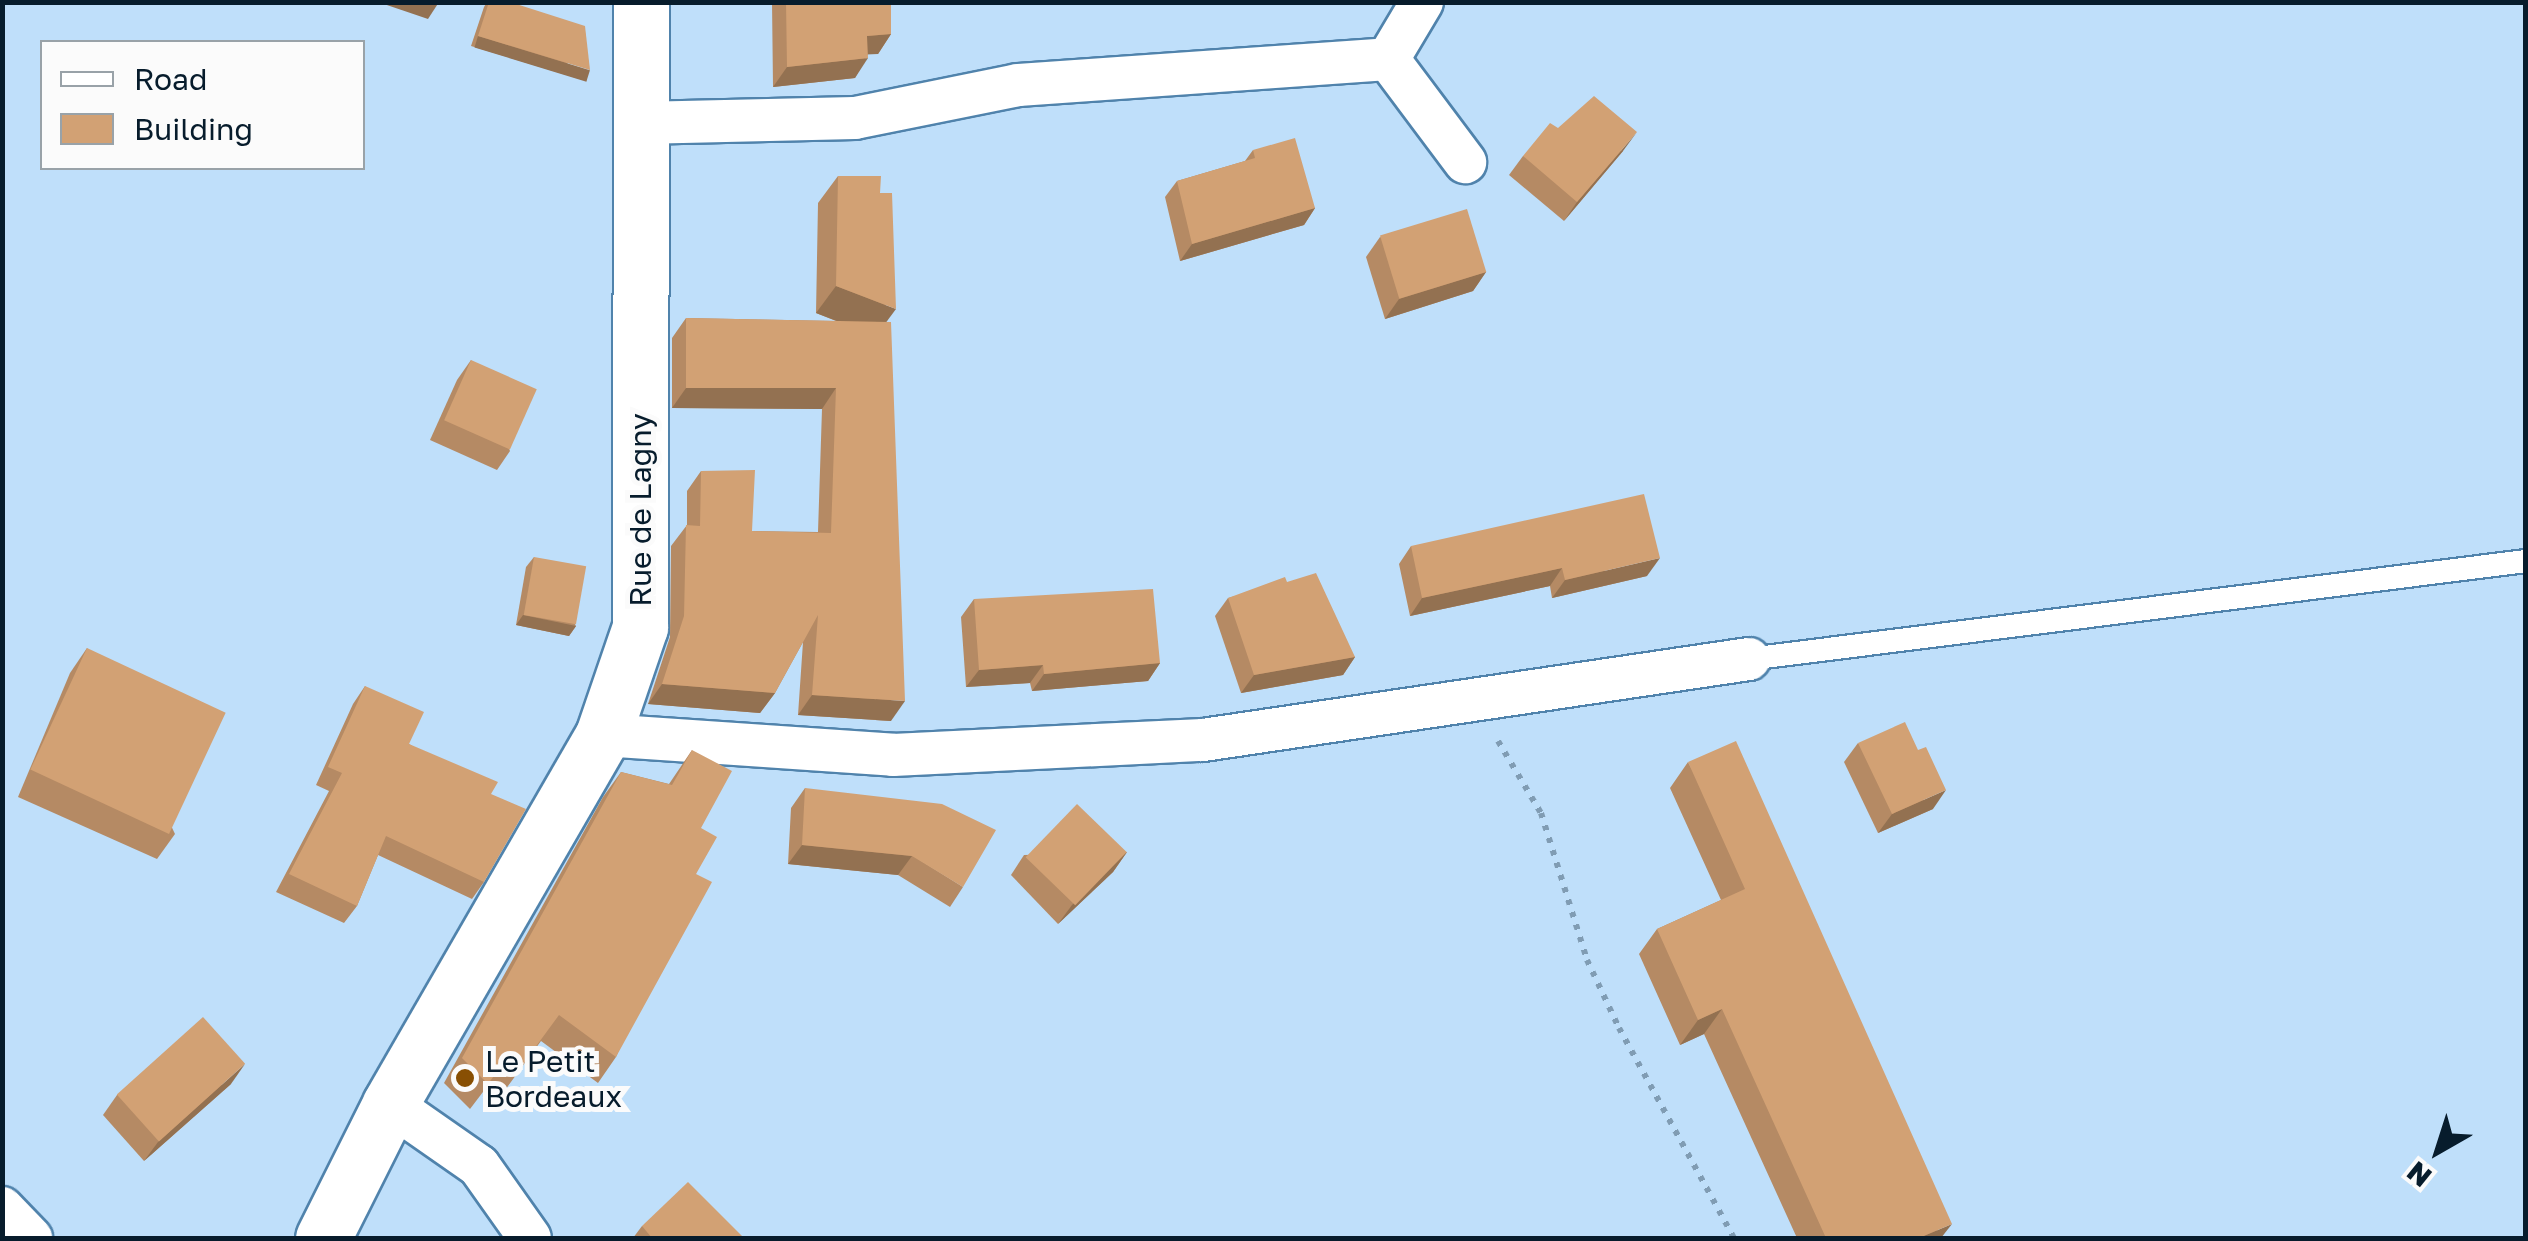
<!DOCTYPE html>
<style>
body{margin:0}
#map{position:relative;width:2528px;height:1241px;overflow:hidden;background:#bfdffa;font-family:"Golos Text",sans-serif}
div>[style]{position:absolute}
.path>*{height:6px;margin-top:-3px;transform-origin:0;background:repeating-linear-gradient(90deg,#809cb3 0 5px,transparent 0 13px)}
.roads{filter:drop-shadow(2px 0 #5083ac) drop-shadow(-2px 0 #5083ac) drop-shadow(0 2px #5083ac) drop-shadow(0 -2px #5083ac)}
.service>*{height:22px;margin:-11px;padding:0 11px;transform-origin:11px;border-radius:11px;background:#fff}
.minor>*{height:42px;margin:-21px;padding:0 21px;transform-origin:21px;border-radius:21px;background:#fff}
.secondary>*{height:55px;margin:-27.5px;padding:0 27.5px;transform-origin:27.5px;border-radius:27.5px;background:#fff}
.wall>*{inset:0;background:#b58a64}
.shaded-wall>*{inset:0;background:#937151;transform-origin:0 0}
.building>*{inset:0;background:#d2a174;transform-origin:0 0}
.dots>*{width:28px;height:28px;translate:-50% -50%;box-sizing:border-box;border:5px solid #fbfbfb;border-radius:50%}
span{translate:-50% -50%;white-space:nowrap;text-align:center;line-height:1.15;-webkit-text-stroke:10px #fbfbfb;paint-order:stroke}
.street-label{font-size:30px;color:#071c2c}
.poi-label{font-size:30px;color:#071c2c}
.left{translate:0 -50%;text-align:left}
.frame{position:absolute;inset:0;border:5px solid #071c2c;pointer-events:none}
.legend{position:absolute;left:40px;top:40px;width:325px;height:130px;box-sizing:border-box;background:#fbfbfb;border:2px solid #99a2a8;margin:0;padding:12px 18px;list-style:none;font-size:30px;color:#071c2c}
.legend li{display:flex;align-items:center;gap:20px;height:50px}
.legend b{width:50px;border:2px solid #99a2a8}
.north{position:absolute;left:2388px;top:1101px;width:100px;height:100px;-webkit-text-stroke:8px #fbfbfb;paint-order:stroke;rotate:219deg;font-size:28px;font-weight:700;line-height:40px;text-align:center;color:#071c2c}
.north::after{content:'';display:block;margin:auto;width:35px;height:45px;background:#071c2c;clip-path:polygon(50% 0,100% 100%,50% 72%,0 100%)}
</style>
<div id="map">
<div class="path">
<div style="left:1498px;top:741px;width:84px;rotate:59.2deg"></div>
<div style="left:1541px;top:813px;width:154px;rotate:72.6deg"></div>
<div style="left:1587px;top:960px;width:75px;rotate:64.8deg"></div>
<div style="left:1619px;top:1028px;width:239px;rotate:61.3deg"></div>
</div>
<div class="roads">
<div class="service">
<div style="left:1749px;top:659px;width:783px;rotate:-7.19deg"></div>
</div>
<div class="minor">
<div style="left:1422px;top:2px;width:66px;rotate:120.8deg"></div>
<div style="left:1388px;top:59px;width:129px;rotate:53.2deg"></div>
<div style="left:639px;top:123px;width:216px;rotate:-1.3deg"></div>
<div style="left:855px;top:118px;width:166px;rotate:-11.4deg"></div>
<div style="left:1018px;top:85px;width:371px;rotate:-4deg"></div>
<div style="left:603px;top:735px;width:291px;rotate:3.9deg"></div>
<div style="left:893px;top:755px;width:310px;rotate:-2.8deg"></div>
<div style="left:1203px;top:740px;width:552px;rotate:-8.44deg"></div>
<div style="left:390px;top:1104px;width:108px;rotate:34.9deg"></div>
<div style="left:479px;top:1166px;width:88px;rotate:54.7deg"></div>
<div style="left:2px;top:1208px;width:42px;rotate:46deg"></div>
</div>
<div class="secondary">
<div style="left:323px;top:1238px;width:150px;rotate:-63.4deg"></div>
<div style="left:390px;top:1104px;width:426px;rotate:-60deg"></div>
<div style="left:603px;top:735px;width:114px;rotate:-71.1deg"></div>
<div style="left:640px;top:627px;width:625px;rotate:-89.91deg"></div>
</div>
</div>
<div class="wall">
<div style="clip-path:polygon(487px 2px,510px 2px,583px 80px,471px 46px,484px 7px)"></div>
<div style="clip-path:polygon(772px 2px,891px 2px,891px 34px,878px 54px,868px 54px,855px 78px,773px 87px)"></div>
<div style="clip-path:polygon(1253px 150px,1315px 208px,1304px 225px,1180px 261px,1165px 197px,1177px 181px,1245px 161px)"></div>
<div style="clip-path:polygon(1623px 151px,1564px 221px,1509px 175px,1523px 156px)"></div>
<div style="clip-path:polygon(838px 176px,880px 193px,886px 322px,891px 721px,798px 715px,803px 642px,775px 693px,760px 713px,648px 704px,670px 637px,671px 546px,687px 525px,687px 491px,701px 471px,752px 531px,818px 532px,822px 409px,672px 408px,672px 338px,686px 318px,836px 321px,816px 313px,818px 203px)"></div>
<div style="clip-path:polygon(1380px 237px,1486px 272px,1473px 291px,1385px 319px,1366px 257px)"></div>
<div style="clip-path:polygon(471px 360px,510px 451px,497px 470px,430px 440px,457px 380px)"></div>
<div style="clip-path:polygon(1411px 546px,1647px 576px,1552px 598px,1550px 586px,1410px 616px,1399px 564px)"></div>
<div style="clip-path:polygon(534px 557px,576px 626px,569px 636px,516px 625px,526px 567px)"></div>
<div style="clip-path:polygon(1287px 582px,1355px 657px,1343px 675px,1241px 693px,1215px 616px,1228px 598px)"></div>
<div style="clip-path:polygon(974px 599px,1160px 663px,1148px 681px,1032px 691px,1030px 683px,966px 687px,961px 617px)"></div>
<div style="clip-path:polygon(87px 648px,175px 834px,157px 859px,18px 797px,70px 673px)"></div>
<div style="clip-path:polygon(365px 686px,409px 744px,491px 794px,484px 882px,472px 899px,378px 855px,357px 906px,344px 923px,276px 892px,329px 791px,316px 785px,353px 704px)"></div>
<div style="clip-path:polygon(1858px 743px,1933px 809px,1878px 833px,1844px 762px)"></div>
<div style="clip-path:polygon(692px 750px,701px 828px,696px 874px,616px 1057px,598px 1083px,541px 1041px,497px 1101px,486px 1088px,470px 1109px,444px 1083px,603px 797px,621px 772px,669px 784px)"></div>
<div style="clip-path:polygon(1688px 762px,1941px 1238px,1797px 1238px,1704px 1034px,1680px 1045px,1639px 954px,1657px 929px,1721px 900px,1670px 788px)"></div>
<div style="clip-path:polygon(805px 788px,963px 887px,950px 907px,898px 875px,788px 864px,791px 808px)"></div>
<div style="clip-path:polygon(1127px 852px,1113px 872px,1058px 924px,1011px 875px,1024px 855px)"></div>
<div style="clip-path:polygon(231px 1084px,144px 1161px,103px 1115px,117px 1095px)"></div>
<div style="clip-path:polygon(642px 1226px,744px 1238px,633px 1238px)"></div>
</div>
<div class="shaded-wall">
<div style="clip-path:polygon(378px 2px,439px 2px,428px 19px)"></div>
<div style="clip-path:polygon(891px 34px,878px 54px,854px 55px,867px 36px)"></div>
<div style="left:478px;top:36px;width:117px;height:12px;rotate:17deg"></div>
<div style="clip-path:polygon(868px 58px,855px 78px,773px 87px,787px 67px)"></div>
<div style="clip-path:polygon(1637px 132px,1623px 151px,1564px 221px,1577px 202px)"></div>
<div style="clip-path:polygon(1315px 208px,1304px 225px,1180px 261px,1192px 244px)"></div>
<div style="clip-path:polygon(1486px 272px,1473px 291px,1385px 319px,1399px 299px)"></div>
<div style="clip-path:polygon(836px 286px,896px 309px,876px 336px,816px 313px)"></div>
<div style="clip-path:polygon(686px 388px,836px 388px,822px 409px,672px 408px)"></div>
<div style="clip-path:polygon(1660px 558px,1647px 576px,1552px 598px,1565px 580px)"></div>
<div style="clip-path:polygon(1562px 568px,1550px 586px,1410px 616px,1422px 598px)"></div>
<div style="clip-path:polygon(523px 615px,576px 626px,569px 636px,516px 625px)"></div>
<div style="clip-path:polygon(1355px 657px,1343px 675px,1241px 693px,1254px 675px)"></div>
<div style="clip-path:polygon(1160px 663px,1148px 681px,1032px 691px,1044px 674px)"></div>
<div style="clip-path:polygon(1043px 665px,1030px 683px,966px 687px,979px 670px)"></div>
<div style="clip-path:polygon(662px 684px,775px 693px,760px 713px,648px 704px)"></div>
<div style="clip-path:polygon(812px 695px,905px 701px,891px 721px,798px 715px)"></div>
<div style="clip-path:polygon(1946px 790px,1933px 809px,1878px 833px,1892px 814px)"></div>
<div style="clip-path:polygon(802px 845px,912px 856px,898px 875px,788px 864px)"></div>
<div style="clip-path:polygon(1127px 852px,1113px 872px,1058px 924px,1072px 905px)"></div>
<div style="clip-path:polygon(1722px 1009px,1704px 1034px,1680px 1045px,1698px 1020px)"></div>
<div style="clip-path:polygon(245px 1064px,231px 1084px,144px 1161px,158px 1142px)"></div>
<div style="clip-path:polygon(1952px 1224px,1941px 1238px,1919px 1238px)"></div>
</div>
<div class="building">
<div style="clip-path:polygon(489px 2px,510px 2px,585px 26px,590px 70px,478px 36px)"></div>
<div style="clip-path:polygon(786px 2px,891px 2px,891px 34px,867px 36px,868px 58px,787px 67px)"></div>
<div style="clip-path:polygon(1594px 96px,1637px 132px,1577px 202px,1523px 156px,1550px 123px,1558px 128px)"></div>
<div style="clip-path:polygon(1295px 138px,1315px 208px,1192px 244px,1177px 181px,1255px 158px,1253px 150px)"></div>
<div style="clip-path:polygon(838px 176px,881px 176px,880px 193px,892px 193px,896px 309px,836px 286px)"></div>
<div style="left:1467px;top:209px;width:66px;height:91px;rotate:73deg"></div>
<div style="clip-path:polygon(686px 318px,891px 322px,905px 701px,812px 695px,818px 615px,775px 693px,662px 684px,684px 616px,686px 525px,700px 526px,701px 471px,755px 470px,752px 531px,831px 533px,836px 388px,686px 388px)"></div>
<div style="left:471px;top:360px;width:72px;height:66px;rotate:24deg"></div>
<div style="clip-path:polygon(1644px 494px,1660px 558px,1565px 580px,1562px 568px,1422px 598px,1411px 546px)"></div>
<div style="left:534px;top:557px;width:53px;height:59px;rotate:10deg"></div>
<div style="clip-path:polygon(1316px 573px,1355px 657px,1254px 675px,1228px 598px,1285px 577px,1287px 582px)"></div>
<div style="clip-path:polygon(1153px 589px,1160px 663px,1044px 674px,1043px 665px,979px 670px,974px 599px)"></div>
<div style="left:87px;top:648px;width:153px;height:134px;rotate:25deg"></div>
<div style="clip-path:polygon(365px 686px,424px 712px,409px 744px,498px 782px,491px 794px,526px 809px,484px 882px,386px 836px,357px 906px,289px 874px,342px 773px,328px 767px)"></div>
<div style="clip-path:polygon(1905px 722px,1918px 750px,1926px 747px,1946px 790px,1892px 814px,1858px 743px)"></div>
<div style="clip-path:polygon(1736px 741px,1952px 1224px,1919px 1238px,1826px 1238px,1722px 1009px,1698px 1020px,1657px 929px,1745px 889px,1688px 762px)"></div>
<div style="clip-path:polygon(692px 750px,732px 771px,701px 828px,717px 837px,696px 874px,712px 882px,616px 1057px,559px 1015px,515px 1075px,504px 1062px,488px 1084px,462px 1058px,621px 772px,672px 785px)"></div>
<div style="clip-path:polygon(805px 788px,942px 804px,996px 830px,963px 887px,912px 856px,802px 845px)"></div>
<div style="left:1077px;top:804px;width:69px;height:74px;rotate:44deg"></div>
<div style="left:203px;top:1017px;width:63px;height:116px;rotate:48deg"></div>
<div style="clip-path:polygon(688px 1182px,744px 1238px,652px 1238px,642px 1226px)"></div>
</div>
<div class="dots">
<div style="left:465px;top:1078px;background:#884f03"></div>
</div>
<div class="street-label">
<span style="left:640px;top:510px;rotate:-90deg">Rue de Lagny</span>
</div>
<div class="poi-label">
<span class="left" style="left:485px;top:1078px">Le Petit<br>Bordeaux</span>
</div>
<div class="frame"></div>
<ul class="legend">
<li><b style="height:12px;background:#fff"></b>Road</li>
<li><b style="height:28px;background:#d2a174"></b>Building</li>
</ul>
<div class="north">N</div>
</div>
